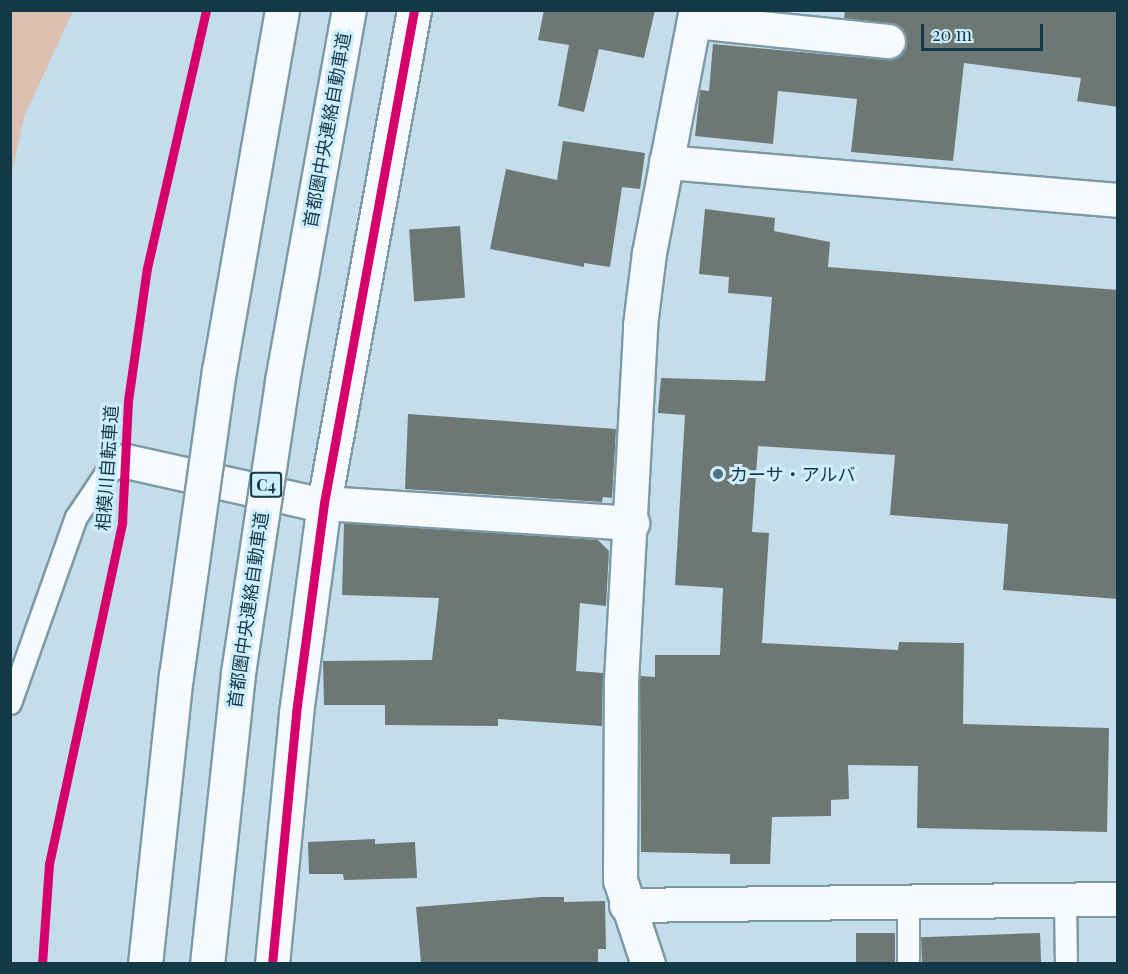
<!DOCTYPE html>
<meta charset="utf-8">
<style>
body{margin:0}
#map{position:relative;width:1128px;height:974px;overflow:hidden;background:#c3ddea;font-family:"Playfair Display","Noto Sans JP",serif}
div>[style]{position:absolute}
.green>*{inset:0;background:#dcc0b2}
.building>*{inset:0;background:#6d7875;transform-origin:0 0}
.roads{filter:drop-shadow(2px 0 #7c9aa6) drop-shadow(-2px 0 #7c9aa6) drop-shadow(0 2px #7c9aa6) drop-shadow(0 -2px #7c9aa6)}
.lane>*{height:21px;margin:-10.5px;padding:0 10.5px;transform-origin:10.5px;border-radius:10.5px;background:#f6fafc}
.street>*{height:33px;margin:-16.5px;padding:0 16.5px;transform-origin:16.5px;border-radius:16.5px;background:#f6fafc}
.bridges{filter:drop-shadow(2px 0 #7c9aa6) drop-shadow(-2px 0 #7c9aa6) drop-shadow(0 2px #7c9aa6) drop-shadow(0 -2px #7c9aa6)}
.highway-bridge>*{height:33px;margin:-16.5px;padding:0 16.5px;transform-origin:16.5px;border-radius:16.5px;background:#f6fafc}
.cycleway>*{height:9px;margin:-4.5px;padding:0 4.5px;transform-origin:4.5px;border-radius:4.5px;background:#d6006c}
.dots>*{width:16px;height:16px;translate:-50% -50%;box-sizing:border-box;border:3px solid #ceeefd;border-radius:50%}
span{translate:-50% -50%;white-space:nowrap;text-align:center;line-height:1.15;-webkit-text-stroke:6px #ceeefd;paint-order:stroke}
.shield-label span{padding:2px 4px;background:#ceeefd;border:2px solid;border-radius:4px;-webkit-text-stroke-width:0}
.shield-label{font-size:16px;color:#133847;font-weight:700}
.street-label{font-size:18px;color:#133847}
.poi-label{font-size:18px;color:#133847}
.left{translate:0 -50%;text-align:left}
.frame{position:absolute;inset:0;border:12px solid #133847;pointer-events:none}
.scale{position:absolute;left:921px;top:24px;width:122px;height:27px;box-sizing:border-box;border:3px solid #133847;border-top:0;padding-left:8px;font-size:18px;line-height:21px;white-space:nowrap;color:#133847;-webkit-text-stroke:4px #ceeefd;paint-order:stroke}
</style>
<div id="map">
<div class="green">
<div style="clip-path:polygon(11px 10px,73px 11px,24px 117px,11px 178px)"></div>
</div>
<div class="building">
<div style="clip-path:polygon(544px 10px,655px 10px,644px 58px,599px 49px,584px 112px,558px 106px,569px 45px,538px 40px)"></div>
<div style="clip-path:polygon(845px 10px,1118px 10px,1118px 107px,1077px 101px,1081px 78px,964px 63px,953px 161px,851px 152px,857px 99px,778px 91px,773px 144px,695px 136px,700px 90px,709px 91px,713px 44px,886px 60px,903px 51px,905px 34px,898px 26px,844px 18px)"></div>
<div style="clip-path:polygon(563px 141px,645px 153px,640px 189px,622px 187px,610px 267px,584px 263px,584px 267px,490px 249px,506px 169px,557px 180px)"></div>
<div style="clip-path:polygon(705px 209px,775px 218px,774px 231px,830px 242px,828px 267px,1118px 290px,1118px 599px,1003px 590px,1008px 524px,890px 515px,895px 455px,758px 446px,752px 532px,769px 533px,762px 643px,898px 650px,899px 642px,964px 643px,963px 724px,1109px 728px,1107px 832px,917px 828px,918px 766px,848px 765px,849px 799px,831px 800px,831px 816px,772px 817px,770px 864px,730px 864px,730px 854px,641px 852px,640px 676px,655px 677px,655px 655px,720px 655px,723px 588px,675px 585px,685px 415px,658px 413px,661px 378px,765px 381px,772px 297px,728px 293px,729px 277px,699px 274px)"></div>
<div style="left:460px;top:226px;width:72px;height:51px;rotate:86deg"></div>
<div style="clip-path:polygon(408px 414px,616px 429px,612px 498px,603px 497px,602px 502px,405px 489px)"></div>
<div style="clip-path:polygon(344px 523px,598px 540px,609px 551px,606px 606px,580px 603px,576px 671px,603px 673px,602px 726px,498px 719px,498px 726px,385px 725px,385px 705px,324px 705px,323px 661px,432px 660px,439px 598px,342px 595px)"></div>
<div style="clip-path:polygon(375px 839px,375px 844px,415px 842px,417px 878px,344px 880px,343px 874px,309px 874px,308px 842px)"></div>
<div style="clip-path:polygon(542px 897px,564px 897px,564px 902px,605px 901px,606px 949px,598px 949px,598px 963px,421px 963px,416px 907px)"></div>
<div style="left:856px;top:933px;width:39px;height:30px"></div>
<div style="left:1040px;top:933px;width:30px;height:119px;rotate:88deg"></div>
</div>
<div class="roads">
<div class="lane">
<div style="left:10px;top:703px;width:197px;rotate:-70.5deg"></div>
<div style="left:76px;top:517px;width:52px;rotate:-56deg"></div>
<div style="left:105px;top:474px;width:25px;rotate:-32deg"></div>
<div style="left:1065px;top:900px;width:64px;rotate:89.1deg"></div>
<div style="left:908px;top:902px;width:62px;rotate:90deg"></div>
</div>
<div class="street">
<div style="left:694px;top:21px;width:195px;rotate:5.9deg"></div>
<div style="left:666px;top:162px;width:454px;rotate:4.8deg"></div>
<div style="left:126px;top:461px;width:188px;rotate:12.6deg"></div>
<div style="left:309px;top:502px;width:324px;rotate:3.7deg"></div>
<div style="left:626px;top:905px;width:492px;rotate:-0.7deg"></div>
<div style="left:272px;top:964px;width:252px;rotate:-84.5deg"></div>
<div style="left:296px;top:713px;width:212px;rotate:-82.4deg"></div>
<div style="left:324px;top:503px;width:501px;rotate:-79.65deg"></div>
<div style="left:648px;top:964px;width:89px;rotate:-108.4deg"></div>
<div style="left:620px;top:880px;width:199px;rotate:-89.7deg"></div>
<div style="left:621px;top:681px;width:357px;rotate:-86.9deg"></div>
<div style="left:640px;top:325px;width:73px;rotate:-82.9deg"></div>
<div style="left:649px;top:253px;width:248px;rotate:-79.1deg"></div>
</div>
</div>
<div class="bridges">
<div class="highway-bridge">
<div style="left:145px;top:964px;width:290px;rotate:-83.9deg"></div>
<div style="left:176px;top:676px;width:308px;rotate:-82deg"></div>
<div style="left:219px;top:371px;width:366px;rotate:-80.1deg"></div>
<div style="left:207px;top:964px;width:293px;rotate:-83.9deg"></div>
<div style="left:238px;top:673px;width:295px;rotate:-81.4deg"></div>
<div style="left:282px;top:381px;width:377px;rotate:-79.8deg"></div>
</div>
</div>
<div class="cycleway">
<div style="left:42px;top:964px;width:100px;rotate:-86deg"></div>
<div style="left:49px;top:864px;width:349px;rotate:-77.9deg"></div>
<div style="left:122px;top:523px;width:122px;rotate:-87.2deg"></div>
<div style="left:128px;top:401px;width:134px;rotate:-81.9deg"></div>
<div style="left:147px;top:268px;width:265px;rotate:-77.1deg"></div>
<div style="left:272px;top:964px;width:252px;rotate:-84.5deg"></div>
<div style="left:296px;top:713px;width:212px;rotate:-82.4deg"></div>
<div style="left:324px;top:503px;width:501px;rotate:-79.65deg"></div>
</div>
<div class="dots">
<div style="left:718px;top:474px;background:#517280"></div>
</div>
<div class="shield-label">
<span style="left:266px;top:485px">C4</span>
</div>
<div class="street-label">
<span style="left:327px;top:130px;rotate:-80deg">首都圏中央連絡自動車道</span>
<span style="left:107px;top:468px;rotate:-86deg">相模川自転車道</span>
<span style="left:248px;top:610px;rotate:-82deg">首都圏中央連絡自動車道</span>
</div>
<div class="poi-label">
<span class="left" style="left:730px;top:474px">カーサ・アルバ</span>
</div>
<div class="frame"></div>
<div class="scale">20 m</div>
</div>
